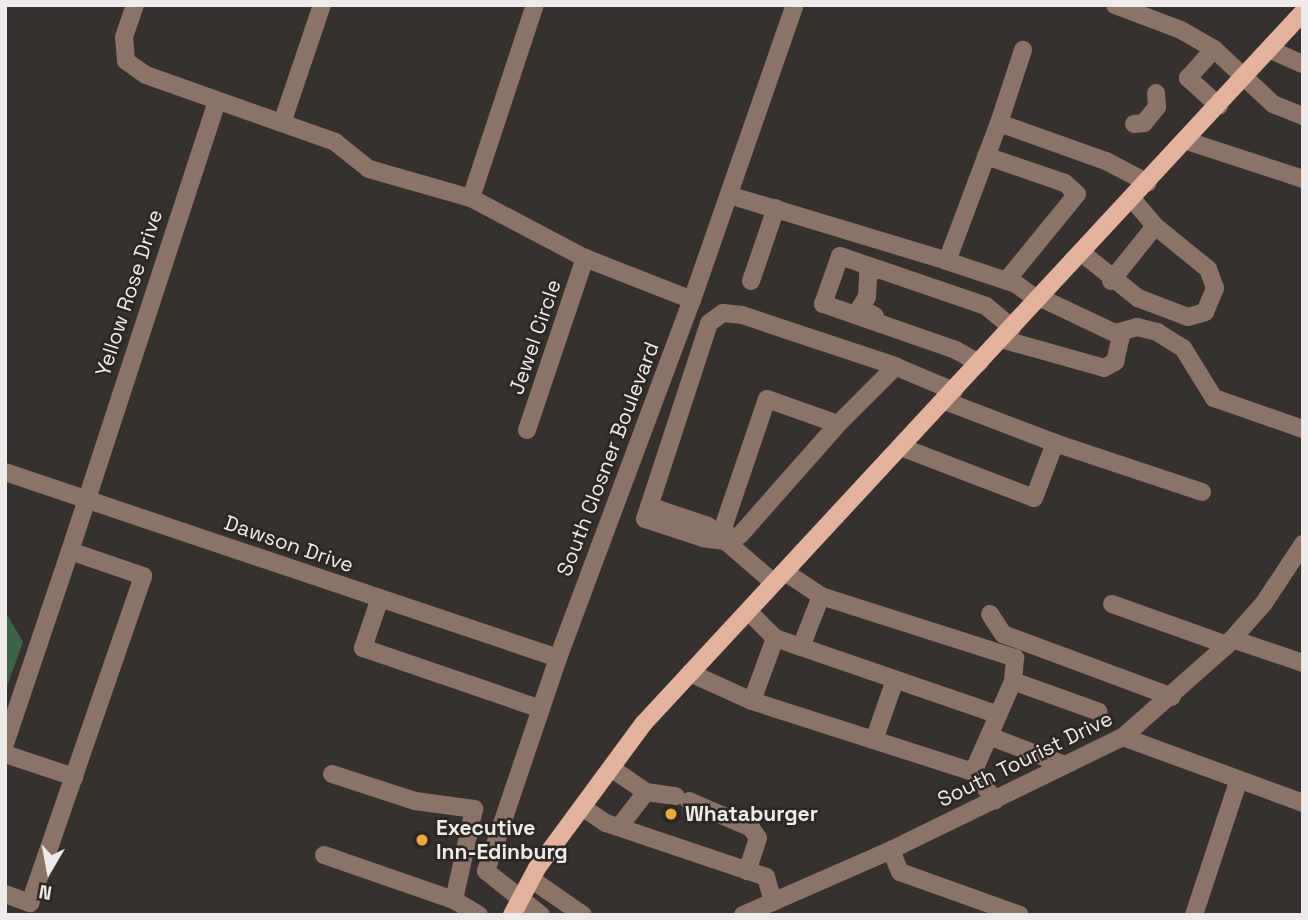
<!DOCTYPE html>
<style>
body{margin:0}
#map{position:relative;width:1308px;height:920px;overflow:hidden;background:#36312f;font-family:"Space Grotesk",sans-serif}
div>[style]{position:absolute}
.green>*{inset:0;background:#3c634a}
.minor>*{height:18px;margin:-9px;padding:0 9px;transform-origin:9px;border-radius:9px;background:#8b7368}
.major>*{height:18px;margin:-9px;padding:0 9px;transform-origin:9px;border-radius:9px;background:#e4b29c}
.dots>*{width:19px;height:19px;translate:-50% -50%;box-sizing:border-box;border:4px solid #2c2725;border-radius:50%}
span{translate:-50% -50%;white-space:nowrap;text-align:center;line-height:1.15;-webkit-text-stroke:5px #2c2725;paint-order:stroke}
.street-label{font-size:21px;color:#efebea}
.poi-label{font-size:21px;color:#efebea;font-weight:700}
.left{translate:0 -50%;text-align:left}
.frame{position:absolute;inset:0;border:7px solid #efebea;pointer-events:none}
.north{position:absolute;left:14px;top:836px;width:70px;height:70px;-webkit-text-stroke:5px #2c2725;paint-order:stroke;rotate:190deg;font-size:19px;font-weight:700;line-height:28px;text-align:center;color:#efebea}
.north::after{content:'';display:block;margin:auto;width:24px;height:32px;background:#efebea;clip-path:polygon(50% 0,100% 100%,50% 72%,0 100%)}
</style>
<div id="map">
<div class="green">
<div style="clip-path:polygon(5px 611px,23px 642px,5px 692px)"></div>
</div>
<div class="minor">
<div style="left:135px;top:5px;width:34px;rotate:109deg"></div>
<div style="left:124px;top:37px;width:24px;rotate:85deg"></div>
<div style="left:126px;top:61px;width:24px;rotate:35deg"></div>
<div style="left:146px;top:75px;width:201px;rotate:19.5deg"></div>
<div style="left:335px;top:142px;width:43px;rotate:38.5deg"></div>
<div style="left:369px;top:169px;width:106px;rotate:15.9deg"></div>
<div style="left:471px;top:198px;width:129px;rotate:27.8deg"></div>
<div style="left:585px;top:258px;width:115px;rotate:21.4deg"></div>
<div style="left:1115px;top:5px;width:71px;rotate:20.7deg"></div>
<div style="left:1181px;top:30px;width:38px;rotate:30deg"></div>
<div style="left:1271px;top:50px;width:35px;rotate:24deg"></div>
<div style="left:1219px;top:106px;width:42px;rotate:-137.9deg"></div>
<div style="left:1188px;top:78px;width:39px;rotate:-48deg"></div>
<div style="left:1214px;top:49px;width:81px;rotate:43deg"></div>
<div style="left:1273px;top:104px;width:32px;rotate:22deg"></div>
<div style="left:282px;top:123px;width:125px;rotate:-71.3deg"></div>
<div style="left:999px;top:123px;width:77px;rotate:-71.8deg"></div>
<div style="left:1134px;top:124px;width:10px;rotate:-6deg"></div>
<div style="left:1144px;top:123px;width:21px;rotate:-51deg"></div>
<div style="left:1157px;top:107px;width:14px;rotate:-94deg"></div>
<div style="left:1187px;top:141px;width:122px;rotate:18.1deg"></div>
<div style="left:986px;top:156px;width:83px;rotate:18.9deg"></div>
<div style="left:1065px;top:183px;width:16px;rotate:43deg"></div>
<div style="left:1077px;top:194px;width:112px;rotate:129.2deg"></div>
<div style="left:729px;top:195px;width:228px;rotate:16.8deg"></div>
<div style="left:471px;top:198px;width:203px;rotate:-71.7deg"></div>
<div style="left:1082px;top:253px;width:72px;rotate:38.8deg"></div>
<div style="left:1138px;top:298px;width:53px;rotate:20.8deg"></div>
<div style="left:1188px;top:317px;width:18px;rotate:-16deg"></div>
<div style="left:1205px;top:312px;width:26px;rotate:-67deg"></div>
<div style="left:1215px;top:288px;width:20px;rotate:-110deg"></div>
<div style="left:1208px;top:269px;width:68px;rotate:-140.9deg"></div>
<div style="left:1155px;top:226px;width:35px;rotate:-130deg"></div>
<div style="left:751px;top:281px;width:77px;rotate:-71.1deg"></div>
<div style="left:1111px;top:281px;width:70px;rotate:-51.3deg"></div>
<div style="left:1038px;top:300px;width:27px;rotate:-144deg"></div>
<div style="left:1016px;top:284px;width:73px;rotate:-161.6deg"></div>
<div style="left:947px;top:261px;width:147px;rotate:-69.4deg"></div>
<div style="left:999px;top:123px;width:114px;rotate:19.6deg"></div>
<div style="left:1106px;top:161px;width:47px;rotate:27.6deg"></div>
<div style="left:875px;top:316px;width:17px;rotate:-152deg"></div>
<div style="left:860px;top:308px;width:13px;rotate:-58deg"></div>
<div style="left:867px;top:297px;width:22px;rotate:-87deg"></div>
<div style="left:868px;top:275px;width:11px;rotate:-34deg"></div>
<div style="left:1115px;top:333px;width:23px;rotate:-15deg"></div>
<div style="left:1137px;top:327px;width:21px;rotate:14deg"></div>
<div style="left:1157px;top:332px;width:31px;rotate:32deg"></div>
<div style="left:1183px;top:348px;width:59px;rotate:58.2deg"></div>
<div style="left:1214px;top:398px;width:94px;rotate:19.2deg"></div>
<div style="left:1001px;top:339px;width:107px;rotate:15.7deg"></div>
<div style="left:1104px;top:368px;width:13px;rotate:-29deg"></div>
<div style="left:1115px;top:362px;width:27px;rotate:-77deg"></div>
<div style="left:1121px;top:336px;width:89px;rotate:-154.6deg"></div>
<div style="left:979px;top:363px;width:26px;rotate:-151deg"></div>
<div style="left:956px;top:350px;width:141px;rotate:-160.9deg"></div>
<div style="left:823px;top:304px;width:51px;rotate:-70.5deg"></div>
<div style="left:840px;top:256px;width:154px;rotate:18.9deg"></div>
<div style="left:986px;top:306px;width:34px;rotate:40deg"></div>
<div style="left:838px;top:424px;width:82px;rotate:-45deg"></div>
<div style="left:527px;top:430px;width:182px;rotate:-71.4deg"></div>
<div style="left:1055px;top:443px;width:155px;rotate:18.4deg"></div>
<div style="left:901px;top:447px;width:142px;rotate:21deg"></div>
<div style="left:1034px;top:498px;width:59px;rotate:-69.1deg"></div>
<div style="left:1055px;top:443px;width:118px;rotate:-159.1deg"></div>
<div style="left:5px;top:472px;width:583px;rotate:18.59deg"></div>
<div style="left:649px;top:506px;width:62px;rotate:18.7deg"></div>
<div style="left:708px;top:526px;width:87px;rotate:40.8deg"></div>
<div style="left:726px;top:541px;width:16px;rotate:-97deg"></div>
<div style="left:724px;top:525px;width:133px;rotate:-71.2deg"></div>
<div style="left:767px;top:399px;width:75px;rotate:19.4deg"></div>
<div style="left:838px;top:424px;width:148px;rotate:131.4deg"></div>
<div style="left:740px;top:535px;width:15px;rotate:157deg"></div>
<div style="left:726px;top:541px;width:23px;rotate:-173deg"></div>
<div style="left:703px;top:538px;width:61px;rotate:-161.9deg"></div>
<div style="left:645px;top:519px;width:206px;rotate:-71.9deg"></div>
<div style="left:709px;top:323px;width:17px;rotate:-36deg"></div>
<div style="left:723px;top:313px;width:19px;rotate:6deg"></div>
<div style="left:742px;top:315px;width:158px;rotate:18.4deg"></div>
<div style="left:892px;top:365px;width:67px;rotate:22.8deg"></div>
<div style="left:785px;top:572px;width:43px;rotate:33.7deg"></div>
<div style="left:821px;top:596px;width:204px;rotate:17.7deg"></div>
<div style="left:1015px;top:658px;width:23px;rotate:95deg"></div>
<div style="left:1013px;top:681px;width:91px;rotate:19.8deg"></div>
<div style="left:380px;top:598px;width:53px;rotate:108.8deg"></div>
<div style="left:363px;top:648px;width:188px;rotate:18.9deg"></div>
<div style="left:1112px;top:604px;width:122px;rotate:19.6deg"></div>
<div style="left:748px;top:611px;width:38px;rotate:45deg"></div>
<div style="left:775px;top:638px;width:236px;rotate:19deg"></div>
<div style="left:990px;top:614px;width:24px;rotate:57deg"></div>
<div style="left:1003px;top:634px;width:180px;rotate:20.4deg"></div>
<div style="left:1232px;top:639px;width:75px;rotate:18.7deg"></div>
<div style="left:801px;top:647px;width:55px;rotate:-68.6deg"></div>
<div style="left:690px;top:673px;width:68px;rotate:24.3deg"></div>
<div style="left:752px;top:701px;width:67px;rotate:-69.9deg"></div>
<div style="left:1013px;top:681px;width:60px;rotate:113.6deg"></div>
<div style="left:989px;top:736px;width:81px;rotate:20.9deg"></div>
<div style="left:752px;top:701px;width:232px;rotate:17.8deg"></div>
<div style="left:973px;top:772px;width:36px;rotate:52deg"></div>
<div style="left:1123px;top:737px;width:192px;rotate:20.1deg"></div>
<div style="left:874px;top:740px;width:64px;rotate:-70.7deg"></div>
<div style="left:5px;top:744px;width:204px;rotate:-71.4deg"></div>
<div style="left:5px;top:754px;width:73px;rotate:18.4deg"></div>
<div style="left:611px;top:768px;width:42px;rotate:34.4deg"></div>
<div style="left:973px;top:772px;width:39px;rotate:-66deg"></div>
<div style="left:332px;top:774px;width:87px;rotate:18deg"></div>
<div style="left:415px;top:801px;width:60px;rotate:7.7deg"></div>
<div style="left:474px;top:809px;width:93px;rotate:102.4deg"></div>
<div style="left:689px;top:801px;width:68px;rotate:23.5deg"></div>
<div style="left:751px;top:828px;width:12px;rotate:55deg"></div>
<div style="left:758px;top:838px;width:35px;rotate:108deg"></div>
<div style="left:582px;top:807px;width:29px;rotate:34deg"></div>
<div style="left:606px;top:823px;width:169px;rotate:18.6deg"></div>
<div style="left:766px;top:877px;width:26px;rotate:74deg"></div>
<div style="left:619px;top:827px;width:44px;rotate:-52.4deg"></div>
<div style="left:646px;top:792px;width:30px;rotate:8deg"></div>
<div style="left:891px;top:850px;width:24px;rotate:68deg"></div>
<div style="left:900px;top:872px;width:127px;rotate:19.7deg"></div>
<div style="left:324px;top:855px;width:138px;rotate:19.1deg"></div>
<div style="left:454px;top:900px;width:29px;rotate:31deg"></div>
<div style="left:531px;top:879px;width:63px;rotate:34.7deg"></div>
<div style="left:5px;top:894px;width:27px;rotate:20deg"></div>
<div style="left:30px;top:903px;width:346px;rotate:-70.9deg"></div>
<div style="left:143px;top:576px;width:77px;rotate:-161.1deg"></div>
<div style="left:70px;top:551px;width:472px;rotate:-71.9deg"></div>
<div style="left:541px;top:915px;width:70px;rotate:-141.3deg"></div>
<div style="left:486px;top:871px;width:225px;rotate:-71.3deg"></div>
<div style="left:558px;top:658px;width:382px;rotate:-69.5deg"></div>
<div style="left:692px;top:300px;width:312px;rotate:-70.8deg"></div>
<div style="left:743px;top:915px;width:162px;rotate:-23.7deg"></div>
<div style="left:891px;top:850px;width:258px;rotate:-26deg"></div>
<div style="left:1123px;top:737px;width:139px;rotate:-41.5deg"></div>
<div style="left:1227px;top:645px;width:56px;rotate:-48.6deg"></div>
<div style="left:1264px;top:603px;width:71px;rotate:-56.5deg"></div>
<div style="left:1194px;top:915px;width:140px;rotate:-71.7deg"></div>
</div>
<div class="major">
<div style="left:512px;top:915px;width:53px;rotate:-62deg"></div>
<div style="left:537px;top:868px;width:180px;rotate:-53.6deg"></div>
<div style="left:644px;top:723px;width:969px;rotate:-47.17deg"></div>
</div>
<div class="dots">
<div style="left:671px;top:814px;background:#eba93a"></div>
<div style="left:422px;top:840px;background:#eba93a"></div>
</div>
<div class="street-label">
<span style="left:129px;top:293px;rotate:-72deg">Yellow Rose Drive</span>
<span style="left:535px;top:337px;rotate:-71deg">Jewel Circle</span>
<span style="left:608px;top:459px;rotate:-69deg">South Closner Boulevard</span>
<span style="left:289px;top:544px;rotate:19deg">Dawson Drive</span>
<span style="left:1025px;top:759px;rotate:-26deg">South Tourist Drive</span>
</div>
<div class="poi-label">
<span class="left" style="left:685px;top:814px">Whataburger</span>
<span class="left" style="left:436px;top:840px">Executive<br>Inn-Edinburg</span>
</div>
<div class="frame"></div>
<div class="north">N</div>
</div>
